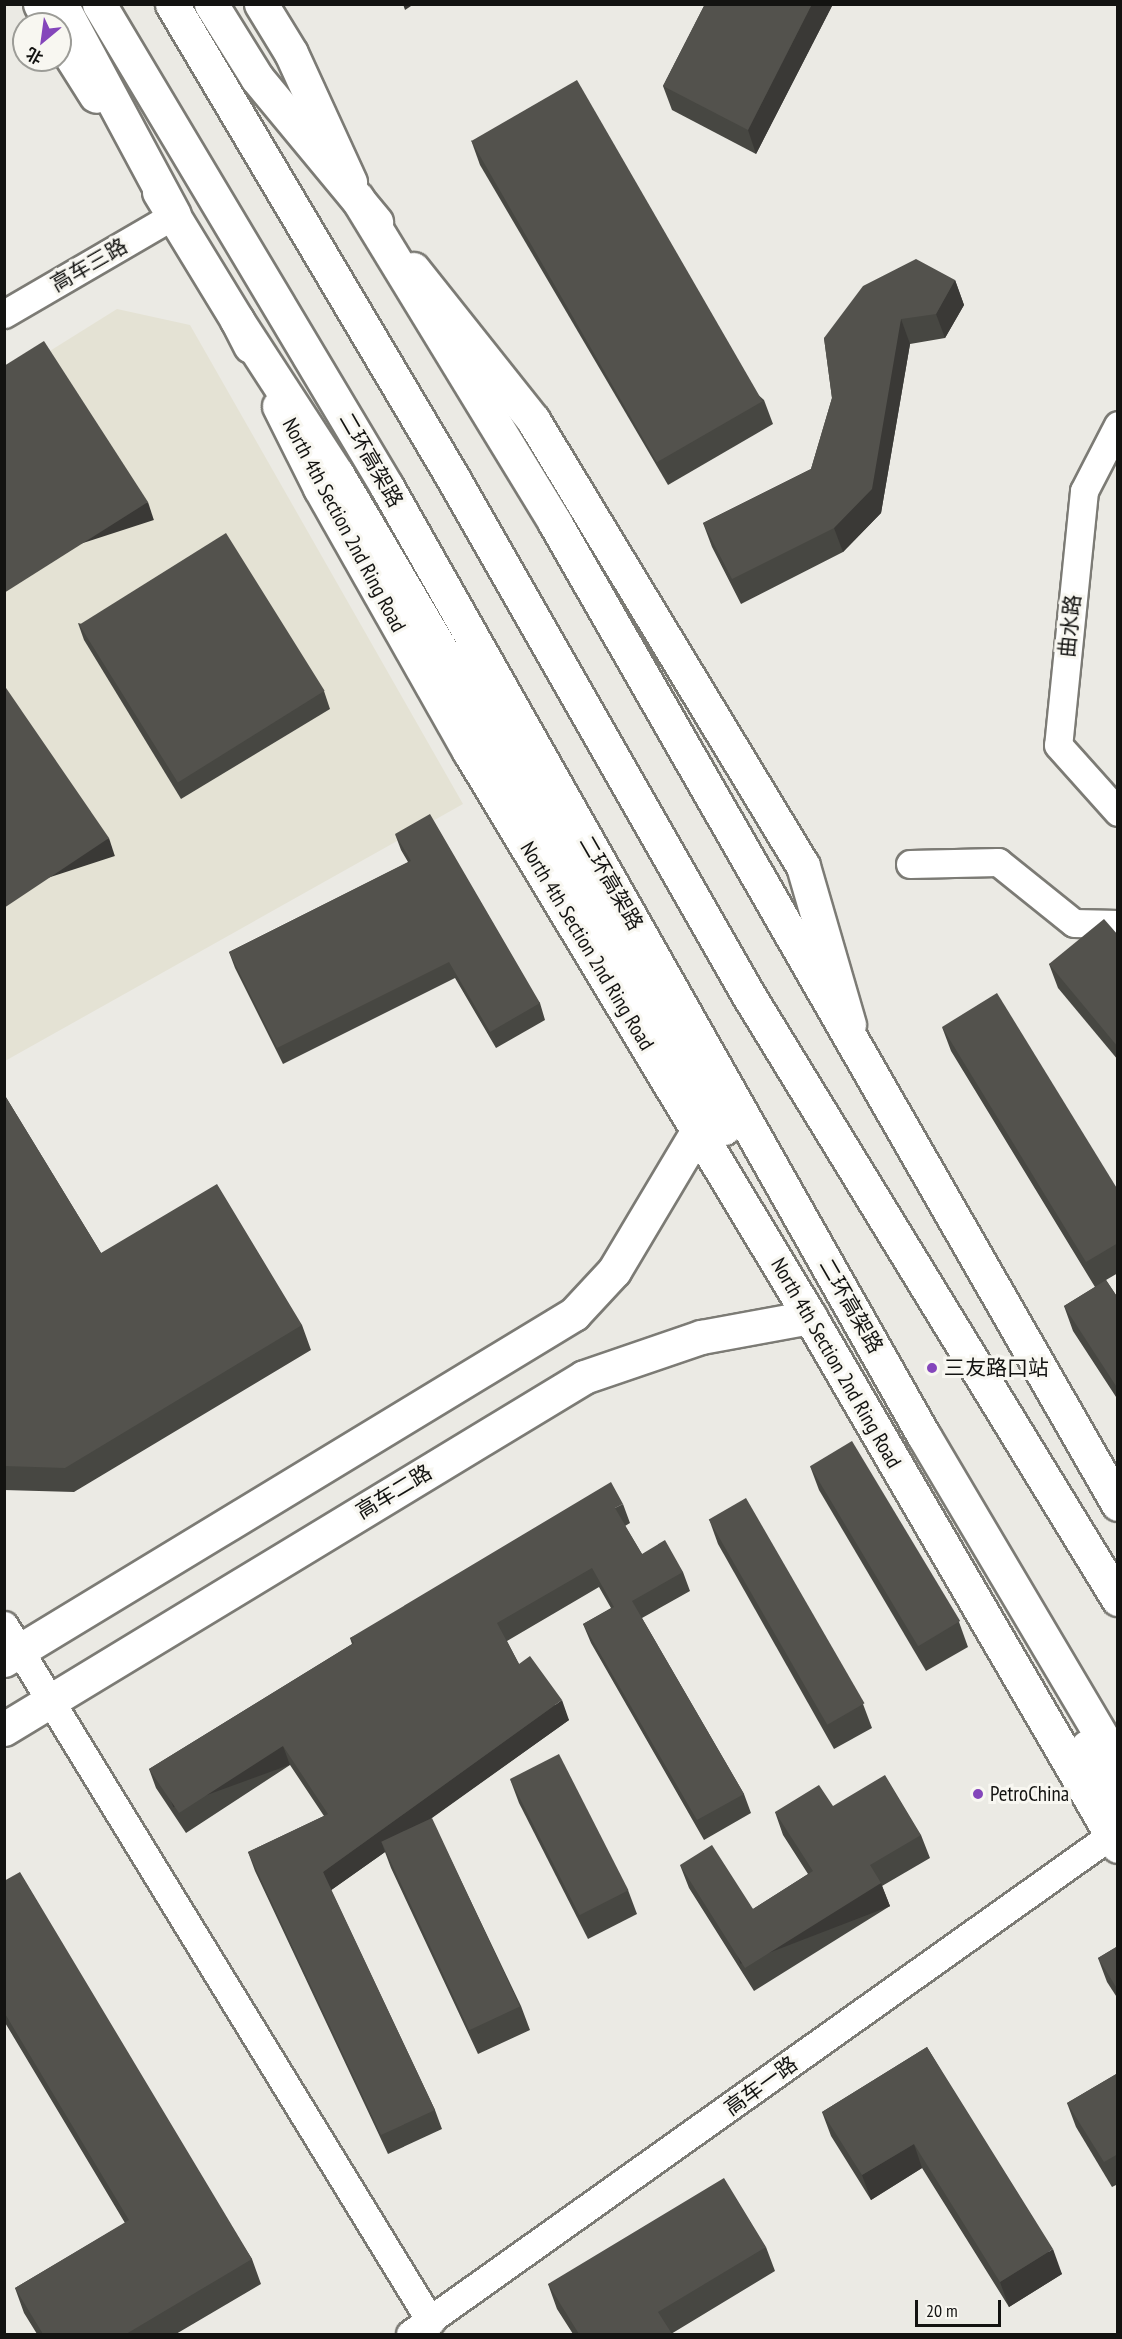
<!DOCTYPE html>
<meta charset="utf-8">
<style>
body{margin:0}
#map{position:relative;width:1122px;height:2339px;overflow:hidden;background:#ebeae4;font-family:"PT Sans Narrow","Noto Sans SC",sans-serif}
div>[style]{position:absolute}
.built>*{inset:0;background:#e4e2d4}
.roads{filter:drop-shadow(2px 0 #7c7b75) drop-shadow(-2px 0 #7c7b75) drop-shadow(0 2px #7c7b75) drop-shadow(0 -2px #7c7b75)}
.minor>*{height:27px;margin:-13.5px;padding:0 13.5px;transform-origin:13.5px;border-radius:13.5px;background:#fff}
.tertiary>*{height:33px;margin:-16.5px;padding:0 16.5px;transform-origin:16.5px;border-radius:16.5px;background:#fff}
.secondary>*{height:33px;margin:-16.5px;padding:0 16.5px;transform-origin:16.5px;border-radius:16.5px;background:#fff}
.trunk>*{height:33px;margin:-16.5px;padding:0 16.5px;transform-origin:16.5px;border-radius:16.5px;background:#fff}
.wall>*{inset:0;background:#474742}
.shaded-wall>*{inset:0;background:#3a3936;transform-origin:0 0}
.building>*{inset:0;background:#53524d;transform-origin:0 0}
.dots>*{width:16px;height:16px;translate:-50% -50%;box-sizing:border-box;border:3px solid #f8f7f1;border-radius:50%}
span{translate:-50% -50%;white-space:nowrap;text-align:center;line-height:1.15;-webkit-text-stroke:6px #f8f7f1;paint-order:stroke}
.street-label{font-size:21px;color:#131311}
.poi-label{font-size:21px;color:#131311}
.left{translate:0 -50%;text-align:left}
.frame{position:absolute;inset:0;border:6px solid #131311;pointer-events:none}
.north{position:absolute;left:12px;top:12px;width:60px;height:60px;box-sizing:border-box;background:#f8f7f1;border:2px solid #9c9c97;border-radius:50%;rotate:209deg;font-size:16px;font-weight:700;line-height:24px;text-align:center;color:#131311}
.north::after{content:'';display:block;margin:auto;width:21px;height:27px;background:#8446bb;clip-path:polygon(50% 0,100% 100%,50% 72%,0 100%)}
.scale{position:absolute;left:915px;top:2300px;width:86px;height:27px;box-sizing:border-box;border:3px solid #131311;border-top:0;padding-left:8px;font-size:18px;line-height:21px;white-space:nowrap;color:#131311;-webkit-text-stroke:4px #f8f7f1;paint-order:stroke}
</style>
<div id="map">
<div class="built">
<div style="clip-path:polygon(117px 309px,190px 325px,463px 804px,5px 1061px,5px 379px)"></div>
</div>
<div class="roads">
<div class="minor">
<div style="left:4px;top:314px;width:197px;rotate:-30.2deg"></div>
<div style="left:1118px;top:425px;width:74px;rotate:117.3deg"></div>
<div style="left:1084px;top:491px;width:255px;rotate:95.8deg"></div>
<div style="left:1058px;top:745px;width:90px;rotate:48.2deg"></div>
<div style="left:910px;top:864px;width:88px;rotate:-1.3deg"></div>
<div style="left:998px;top:862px;width:97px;rotate:38.8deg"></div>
<div style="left:1074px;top:923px;width:44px;rotate:1.3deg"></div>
<div style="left:4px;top:1625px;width:817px;rotate:58.51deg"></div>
<div style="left:410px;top:2334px;width:860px;rotate:-35.44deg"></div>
</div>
<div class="tertiary">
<div style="left:261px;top:4px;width:57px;rotate:58.5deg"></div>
<div style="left:291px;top:53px;width:142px;rotate:65.4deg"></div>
<div style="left:4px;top:1660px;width:667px;rotate:-31.26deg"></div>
<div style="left:574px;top:1314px;width:59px;rotate:-47.1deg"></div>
<div style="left:614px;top:1271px;width:164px;rotate:-59.2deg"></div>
<div style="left:4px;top:1729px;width:678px;rotate:-31.25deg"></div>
<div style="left:584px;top:1377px;width:124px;rotate:-18.9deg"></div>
<div style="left:701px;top:1337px;width:111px;rotate:-10.4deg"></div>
</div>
<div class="secondary">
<div style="left:40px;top:4px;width:23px;rotate:61deg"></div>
<div style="left:211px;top:4px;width:87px;rotate:58.1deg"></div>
<div style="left:257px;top:78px;width:187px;rotate:50.4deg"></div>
<div style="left:60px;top:39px;width:67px;rotate:57.7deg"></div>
<div style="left:159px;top:192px;width:150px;rotate:58.6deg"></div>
<div style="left:237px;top:320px;width:29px;rotate:63deg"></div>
<div style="left:413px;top:269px;width:193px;rotate:51.5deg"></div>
<div style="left:533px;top:420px;width:521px;rotate:58.81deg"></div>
<div style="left:803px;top:866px;width:165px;rotate:73.8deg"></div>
<div style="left:279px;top:406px;width:92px;rotate:63.4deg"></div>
<div style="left:320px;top:488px;width:302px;rotate:60.5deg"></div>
<div style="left:469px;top:751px;width:661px;rotate:58.93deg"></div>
<div style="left:810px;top:1317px;width:612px;rotate:59.79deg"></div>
</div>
<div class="trunk">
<div style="left:61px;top:4px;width:239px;rotate:61.8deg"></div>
<div style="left:99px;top:4px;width:562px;rotate:59.19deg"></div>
<div style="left:387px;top:487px;width:1090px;rotate:60.5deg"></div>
<div style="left:924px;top:1436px;width:381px;rotate:59.4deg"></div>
<div style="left:172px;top:4px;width:551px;rotate:59.34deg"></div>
<div style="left:453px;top:478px;width:597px;rotate:60.26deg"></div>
<div style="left:749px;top:996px;width:707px;rotate:58.54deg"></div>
<div style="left:357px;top:198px;width:381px;rotate:58.6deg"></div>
<div style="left:555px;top:523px;width:1131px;rotate:60.15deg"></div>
<div style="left:237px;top:320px;width:184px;rotate:57deg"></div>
<div style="left:337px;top:474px;width:760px;rotate:59.39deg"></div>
<div style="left:1087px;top:1747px;width:61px;rotate:59.2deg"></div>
</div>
</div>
<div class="wall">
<div style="clip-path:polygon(705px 4px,833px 4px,756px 154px,672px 110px,663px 86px)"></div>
<div style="clip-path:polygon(471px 140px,764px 400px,773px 424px,668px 485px,480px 165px)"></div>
<div style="clip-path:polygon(955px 280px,964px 305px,945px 338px,910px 344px,881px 513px,843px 552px,741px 604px,712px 547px,703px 523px,811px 469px,832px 398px,824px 338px)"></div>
<div style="clip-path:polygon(78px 623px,324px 691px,330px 709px,181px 799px,84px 640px)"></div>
<div style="clip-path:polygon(395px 834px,540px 1003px,545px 1020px,496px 1048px,455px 978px,283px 1064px,235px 968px,229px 952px,408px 862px,401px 850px)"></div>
<div style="clip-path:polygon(1118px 935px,1118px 1060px,1058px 988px,1049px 964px)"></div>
<div style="clip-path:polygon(942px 1027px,1118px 1190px,1118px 1273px,1106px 1280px,1118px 1298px,1118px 1400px,1073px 1331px,1064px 1306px,1095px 1287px,951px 1051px)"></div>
<div style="clip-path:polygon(4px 1094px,101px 1253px,302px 1325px,311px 1350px,74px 1492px,4px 1490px)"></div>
<div style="clip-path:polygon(810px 1466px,959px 1622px,968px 1647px,926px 1671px,819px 1490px)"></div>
<div style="clip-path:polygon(623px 1504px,630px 1523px,625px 1526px,642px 1554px,683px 1572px,690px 1591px,642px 1618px,744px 1794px,751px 1813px,704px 1840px,591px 1643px,583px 1624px,611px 1608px,599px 1587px,507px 1641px,519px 1664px,569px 1720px,431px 1818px,521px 2006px,530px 2030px,478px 2054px,391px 1868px,385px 1852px,331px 1890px,435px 2110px,442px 2129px,388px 2154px,255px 1871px,248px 1852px,324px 1816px,290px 1765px,186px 1833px,156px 1788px,149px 1769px,352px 1644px,350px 1638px)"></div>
<div style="clip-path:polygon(709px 1519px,863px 1704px,872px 1728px,834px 1749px,718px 1544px)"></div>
<div style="clip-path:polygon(510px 1779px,628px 1890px,637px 1914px,588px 1939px,519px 1803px)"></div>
<div style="clip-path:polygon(833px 1806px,921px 1835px,930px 1858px,882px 1886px,890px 1906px,754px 1991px,689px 1888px,680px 1865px,753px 1909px,808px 1874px,783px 1835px,775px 1812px)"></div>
<div style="clip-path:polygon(4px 1881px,252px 2259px,261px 2284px,176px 2334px,37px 2334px,24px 2313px,15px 2288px,125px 2223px,4px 2021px)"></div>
<div style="clip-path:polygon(1118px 1946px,1118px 1999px,1107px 1982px,1098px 1958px)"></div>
<div style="clip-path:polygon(927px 2047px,1062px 2274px,1009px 2307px,922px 2168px,871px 2200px,831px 2136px,822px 2112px)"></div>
<div style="clip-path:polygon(1118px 2073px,1118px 2184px,1112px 2187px,1076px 2127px,1067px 2103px)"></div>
<div style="clip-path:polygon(766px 2247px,775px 2271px,671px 2334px,672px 2334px,573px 2334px,557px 2309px,548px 2284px)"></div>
</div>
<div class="shaded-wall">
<div style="clip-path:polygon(403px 4px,414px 4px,405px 10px)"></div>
<div style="clip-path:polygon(812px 4px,833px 4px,756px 154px,748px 130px)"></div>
<div style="clip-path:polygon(955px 280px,964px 305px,945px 338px,936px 314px)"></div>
<div style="clip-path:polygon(901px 319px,910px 344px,881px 513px,843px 552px,834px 528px)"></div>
<div style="left:148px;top:502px;width:19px;height:170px;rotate:72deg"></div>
<div style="left:109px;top:838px;width:19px;height:126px;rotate:72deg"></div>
<div style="clip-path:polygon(562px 1700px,569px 1720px,386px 1851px,382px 1843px,385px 1852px,330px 1891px,323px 1872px)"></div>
<div style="left:283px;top:1746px;width:20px;height:124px;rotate:70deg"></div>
<div style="left:881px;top:1883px;width:25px;height:160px;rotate:69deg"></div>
<div style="clip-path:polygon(914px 2144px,922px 2168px,871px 2200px,862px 2175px)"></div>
<div style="clip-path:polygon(1053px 2249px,1062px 2274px,1009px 2307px,1000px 2282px)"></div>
</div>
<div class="building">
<div style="clip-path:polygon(705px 4px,812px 4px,748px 130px,663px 86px)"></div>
<div style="left:577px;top:80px;width:371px;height:122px;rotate:60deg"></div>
<div style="clip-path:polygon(916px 259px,955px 280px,936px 314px,901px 319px,872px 489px,834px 528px,732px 579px,703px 523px,811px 469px,832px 398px,824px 338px,863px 286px)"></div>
<div style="clip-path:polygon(44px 341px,148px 502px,4px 593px,4px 366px)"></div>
<div style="left:226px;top:533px;width:186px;height:173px;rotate:58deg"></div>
<div style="clip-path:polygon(4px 685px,109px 838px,4px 908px)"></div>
<div style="clip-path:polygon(430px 814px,540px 1003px,490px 1032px,449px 962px,277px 1048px,229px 952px,411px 861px,395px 834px)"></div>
<div style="clip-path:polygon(1104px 919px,1118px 935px,1118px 1047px,1049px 964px)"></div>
<div style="clip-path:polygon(997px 993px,1118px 1190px,1118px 1243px,1086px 1262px,942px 1027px)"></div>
<div style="clip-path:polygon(4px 1094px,101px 1253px,217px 1184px,302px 1325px,65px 1468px,4px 1466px)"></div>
<div style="clip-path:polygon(1106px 1280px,1118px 1298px,1118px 1389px,1064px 1306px)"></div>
<div style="left:852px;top:1441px;width:210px;height:49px;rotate:59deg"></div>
<div style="clip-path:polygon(611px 1482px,623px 1504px,615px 1508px,642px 1554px,665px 1540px,683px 1572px,632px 1601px,744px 1794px,697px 1820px,583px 1624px,614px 1607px,592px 1568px,497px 1623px,519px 1664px,530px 1656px,562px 1700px,323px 1872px,435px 2110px,381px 2135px,248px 1852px,328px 1814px,283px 1746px,179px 1813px,149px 1769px,354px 1643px,350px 1638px)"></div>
<div style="left:746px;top:1498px;width:237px;height:43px;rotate:60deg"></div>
<div style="left:559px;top:1754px;width:153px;height:55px;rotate:63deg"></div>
<div style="clip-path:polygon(885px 1775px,921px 1835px,870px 1865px,881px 1883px,745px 1968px,680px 1865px,712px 1845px,753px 1909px,813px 1871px,775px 1812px,819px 1785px,833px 1806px)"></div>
<div style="left:432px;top:1818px;width:208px;height:56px;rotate:65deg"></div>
<div style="clip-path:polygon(20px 1872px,252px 2259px,126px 2334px,43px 2334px,15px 2288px,129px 2220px,4px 2012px,4px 1881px)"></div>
<div style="clip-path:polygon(1118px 1946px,1118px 1990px,1098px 1958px)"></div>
<div style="clip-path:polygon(927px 2047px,1053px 2249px,1000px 2282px,914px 2144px,862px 2175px,822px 2112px)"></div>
<div style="clip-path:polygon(1118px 2073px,1118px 2154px,1104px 2162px,1067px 2103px)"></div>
<div style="clip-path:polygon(724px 2178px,766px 2247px,658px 2312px,672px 2334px,579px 2334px,548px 2284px)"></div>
</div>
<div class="dots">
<div style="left:932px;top:1368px;background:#8446bb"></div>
<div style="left:978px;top:1794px;background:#8446bb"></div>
</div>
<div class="street-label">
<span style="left:89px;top:265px;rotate:-30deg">高车三路</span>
<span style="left:371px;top:460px;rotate:60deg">二环高架路</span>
<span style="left:344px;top:525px;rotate:62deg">North 4th Section 2nd Ring Road</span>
<span style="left:1070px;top:626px;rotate:-84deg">曲水路</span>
<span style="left:611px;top:883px;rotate:60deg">二环高架路</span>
<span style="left:587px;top:946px;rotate:59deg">North 4th Section 2nd Ring Road</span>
<span style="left:851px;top:1306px;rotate:60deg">二环高架路</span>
<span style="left:836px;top:1363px;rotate:60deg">North 4th Section 2nd Ring Road</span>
<span style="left:394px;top:1492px;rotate:-31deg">高车二路</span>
<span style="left:761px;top:2086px;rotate:-36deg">高车一路</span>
</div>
<div class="poi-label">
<span class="left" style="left:944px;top:1368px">三友路口站</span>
<span class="left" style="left:990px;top:1794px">PetroChina</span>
</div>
<div class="frame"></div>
<div class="north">北</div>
<div class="scale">20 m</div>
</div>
